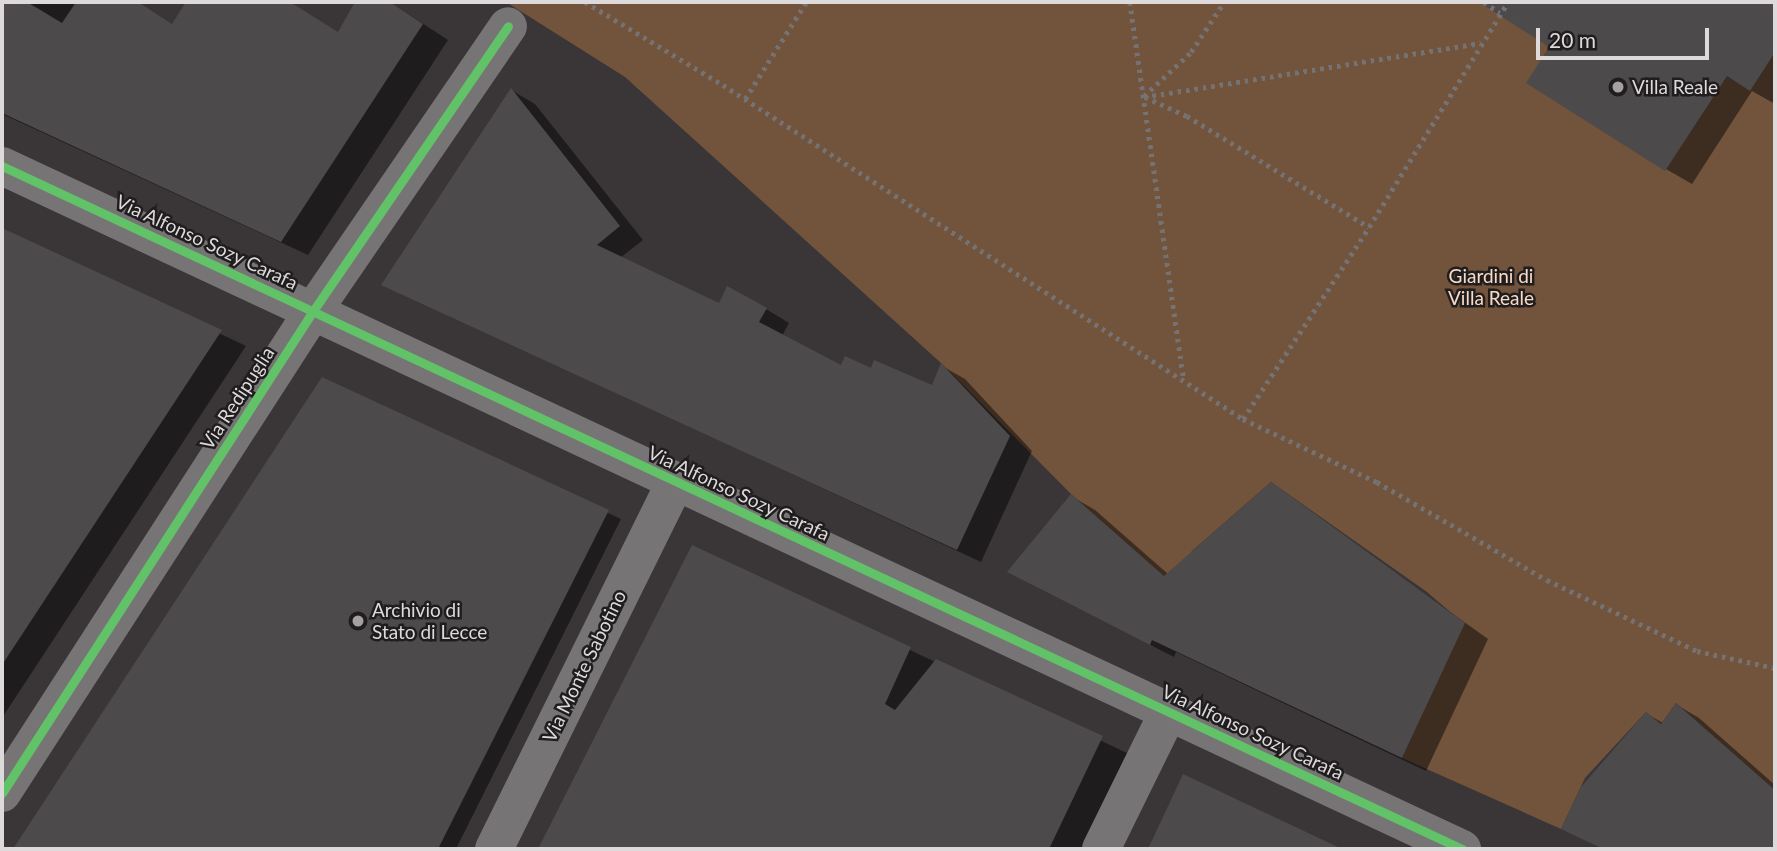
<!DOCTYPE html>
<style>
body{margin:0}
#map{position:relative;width:1777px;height:851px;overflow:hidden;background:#3a3637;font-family:Lato,sans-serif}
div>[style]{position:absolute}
.green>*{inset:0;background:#72533c}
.shadow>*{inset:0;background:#0007}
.building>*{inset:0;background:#4d4a4b}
.path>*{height:4.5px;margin-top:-2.25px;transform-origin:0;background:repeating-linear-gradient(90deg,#747272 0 3.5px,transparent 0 8.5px)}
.street>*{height:38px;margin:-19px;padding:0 19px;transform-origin:19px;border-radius:19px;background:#767474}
.cycleway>*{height:9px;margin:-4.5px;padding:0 4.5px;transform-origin:4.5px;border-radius:4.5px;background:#61c268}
.dots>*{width:19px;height:19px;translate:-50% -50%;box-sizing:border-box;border:4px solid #201d1e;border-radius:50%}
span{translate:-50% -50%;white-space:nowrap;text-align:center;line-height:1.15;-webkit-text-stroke:5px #201d1e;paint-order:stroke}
.poi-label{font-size:19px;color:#dedadb}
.left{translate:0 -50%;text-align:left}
.street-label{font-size:19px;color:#dedadb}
.park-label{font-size:19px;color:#f8dac5}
.frame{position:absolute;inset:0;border:4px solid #dedadb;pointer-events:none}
.scale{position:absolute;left:1536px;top:28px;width:173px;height:32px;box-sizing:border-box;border:4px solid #dedadb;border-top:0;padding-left:9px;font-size:21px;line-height:24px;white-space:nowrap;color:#dedadb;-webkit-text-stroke:5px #201d1e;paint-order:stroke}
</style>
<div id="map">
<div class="green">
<div style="clip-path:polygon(506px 2px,1775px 2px,1775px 790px,1676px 703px,1661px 724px,1646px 712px,1585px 778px,1561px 829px,1402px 758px,1464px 624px,1427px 592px,1271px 482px,1192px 551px,1175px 586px,1071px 494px,941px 363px,625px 77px)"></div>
</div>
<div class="shadow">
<div style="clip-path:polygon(2px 2px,137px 2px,173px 25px,188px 2px,287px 2px,339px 33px,357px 2px,390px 2px,448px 40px,308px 255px,2px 114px)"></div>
<div style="clip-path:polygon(1532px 2px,1775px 2px,1775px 104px,1752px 91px,1692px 184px,1666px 169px,1551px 47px,1518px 25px)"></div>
<div style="clip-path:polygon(511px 90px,535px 104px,643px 240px,620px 258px,719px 305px,766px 309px,789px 323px,782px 336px,842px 368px,872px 370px,932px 387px,942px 366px,965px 379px,1032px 451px,981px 562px,383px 284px)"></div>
<div style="clip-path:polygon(2px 230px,246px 346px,2px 718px,5px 383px)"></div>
<div style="clip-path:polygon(322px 380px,621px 519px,456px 849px,15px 849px)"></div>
<div style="clip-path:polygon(1271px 484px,1488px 639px,1426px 771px,1176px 652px,1174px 657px,1033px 585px,1071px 496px,1095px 510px,1168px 574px)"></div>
<div style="clip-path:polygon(693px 547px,1127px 753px,1081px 849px,540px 849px)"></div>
<div style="clip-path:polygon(1677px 705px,1699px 718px,1775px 785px,1775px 849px,1602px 849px,1564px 829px,1647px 714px,1663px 723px)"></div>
<div style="clip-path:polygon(1184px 776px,1285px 839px,1306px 849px,1149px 849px)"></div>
</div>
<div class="building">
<div style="clip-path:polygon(2px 2px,27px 2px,62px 23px,76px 2px,138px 2px,172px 24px,186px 2px,290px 2px,338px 32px,355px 2px,390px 2px,423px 24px,281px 242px,2px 113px)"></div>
<div style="clip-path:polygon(1479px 2px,1775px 2px,1775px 52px,1750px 91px,1727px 76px,1665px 171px,1526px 83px,1549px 47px)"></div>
<div style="clip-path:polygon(511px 88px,620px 226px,597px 245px,719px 303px,727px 286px,767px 308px,759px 322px,841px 365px,845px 356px,871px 368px,874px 360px,932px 385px,941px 363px,1010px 436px,957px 550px,381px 285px)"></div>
<div style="clip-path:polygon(2px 228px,222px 330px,2px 665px)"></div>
<div style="clip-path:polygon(322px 377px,609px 510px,438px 849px,13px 849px)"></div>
<div style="clip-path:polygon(1271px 482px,1465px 623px,1402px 758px,1152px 640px,1150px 645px,1007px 572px,1071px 494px,1164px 576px)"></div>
<div style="clip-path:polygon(692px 545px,911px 647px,885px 704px,895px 710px,936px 659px,1103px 736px,1049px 849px,538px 849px)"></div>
<div style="clip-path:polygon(1676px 703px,1775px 790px,1775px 849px,1603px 849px,1561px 829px,1581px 787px,1646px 712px,1661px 724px)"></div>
<div style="clip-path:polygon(1183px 774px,1342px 849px,1148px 849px)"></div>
</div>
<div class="path">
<div style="left:585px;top:2px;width:161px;rotate:31deg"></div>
<div style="left:723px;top:85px;width:618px;rotate:32.71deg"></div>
<div style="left:1243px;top:419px;width:148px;rotate:25.2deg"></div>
<div style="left:1377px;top:482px;width:196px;rotate:30deg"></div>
<div style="left:1547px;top:580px;width:166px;rotate:25.3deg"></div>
<div style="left:1697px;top:651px;width:80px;rotate:12.3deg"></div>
<div style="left:1130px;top:2px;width:382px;rotate:81.9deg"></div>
<div style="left:1484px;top:2px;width:19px;rotate:35deg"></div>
<div style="left:1144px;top:96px;width:64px;rotate:-43.1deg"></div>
<div style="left:1191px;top:52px;width:60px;rotate:-56.6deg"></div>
<div style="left:1144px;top:97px;width:341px;rotate:-9.1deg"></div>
<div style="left:1145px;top:97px;width:46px;rotate:24.3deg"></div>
<div style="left:1187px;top:116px;width:213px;rotate:31.4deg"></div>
<div style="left:745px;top:99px;width:115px;rotate:-57.8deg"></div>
<div style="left:1243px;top:419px;width:230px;rotate:-56.7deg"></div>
<div style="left:1369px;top:227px;width:264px;rotate:-58.3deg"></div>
</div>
<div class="street">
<div style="left:2px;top:166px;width:1612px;rotate:25.07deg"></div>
<div style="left:2px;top:793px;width:574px;rotate:-57.17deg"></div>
<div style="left:313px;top:311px;width:345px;rotate:-55.6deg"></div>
<div style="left:494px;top:849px;width:408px;rotate:-63.7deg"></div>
<div style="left:1101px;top:849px;width:154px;rotate:-63.8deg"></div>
</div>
<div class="cycleway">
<div style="left:2px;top:166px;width:1612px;rotate:25.07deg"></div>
<div style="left:2px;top:793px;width:574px;rotate:-57.17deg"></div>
<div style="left:313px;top:311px;width:345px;rotate:-55.6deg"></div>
</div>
<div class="dots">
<div style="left:1618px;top:87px;background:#a5a1a2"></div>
<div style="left:358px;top:621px;background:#a5a1a2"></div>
</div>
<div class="poi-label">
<span class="left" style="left:1632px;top:87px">Villa Reale</span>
<span class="left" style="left:372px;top:621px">Archivio di<br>Stato di Lecce</span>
</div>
<div class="street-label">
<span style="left:207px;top:242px;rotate:25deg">Via Alfonso Sozy Carafa</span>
<span style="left:237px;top:398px;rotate:-57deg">Via Redipuglia</span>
<span style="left:739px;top:493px;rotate:25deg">Via Alfonso Sozy Carafa</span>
<span style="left:584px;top:666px;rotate:-64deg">Via Monte Sabotino</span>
<span style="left:1253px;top:732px;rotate:25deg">Via Alfonso Sozy Carafa</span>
</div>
<div class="park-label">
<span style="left:1491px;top:287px">Giardini di<br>Villa Reale</span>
</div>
<div class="frame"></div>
<div class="scale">20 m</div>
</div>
